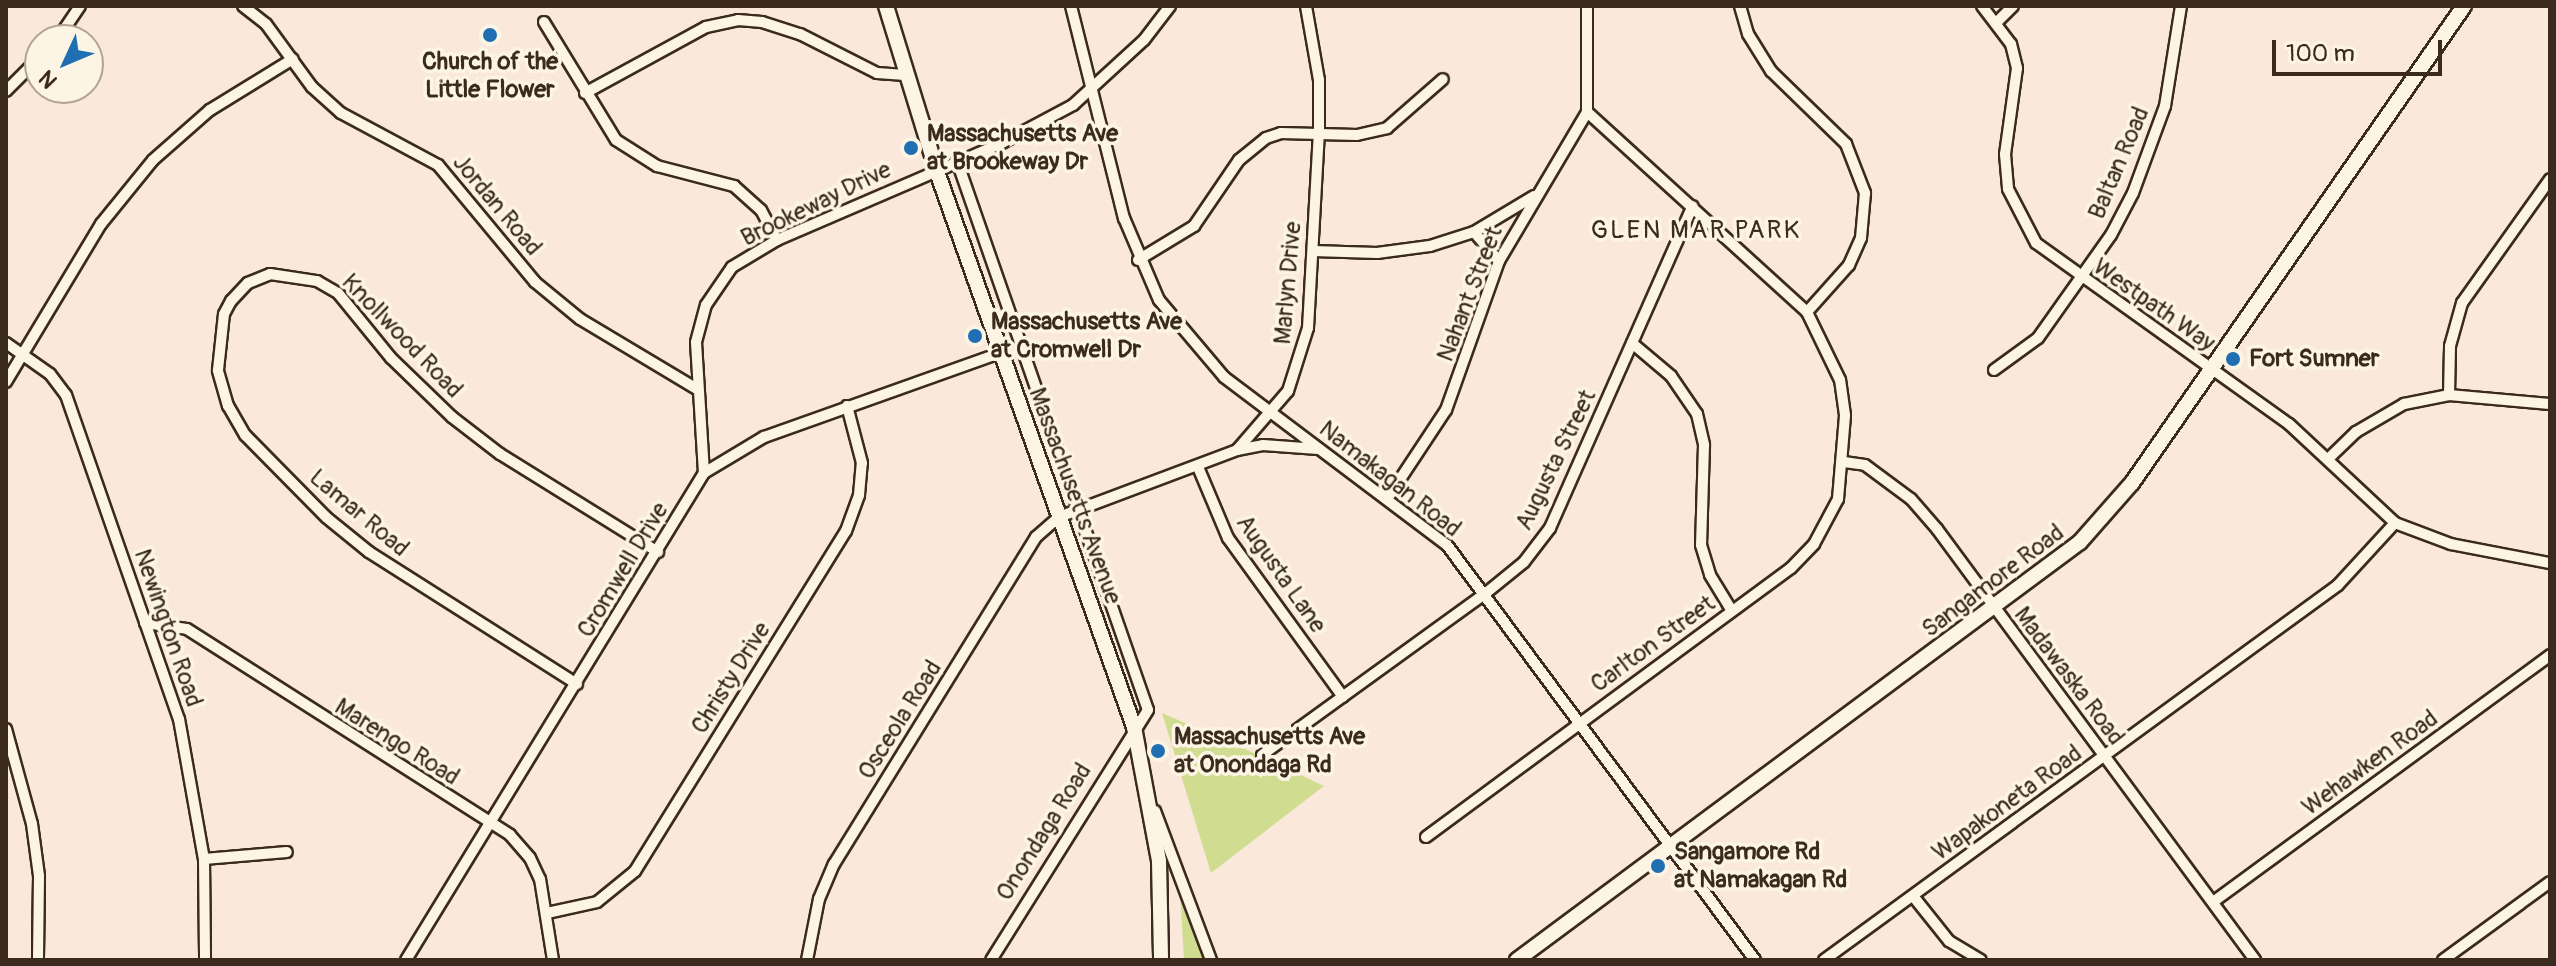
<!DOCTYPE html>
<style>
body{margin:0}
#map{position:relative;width:2556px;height:966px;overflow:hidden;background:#fae8da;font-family:Pangolin,sans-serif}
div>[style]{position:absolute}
.green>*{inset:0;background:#d0dd91}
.roads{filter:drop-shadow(2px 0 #3b2a1e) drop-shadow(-2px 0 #3b2a1e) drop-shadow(0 2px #3b2a1e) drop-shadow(0 -2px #3b2a1e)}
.street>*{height:10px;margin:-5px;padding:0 5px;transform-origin:5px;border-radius:5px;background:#fcf5e5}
.secondary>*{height:14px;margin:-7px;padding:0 7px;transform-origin:7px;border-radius:7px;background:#fcf5e5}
.dots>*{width:22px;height:22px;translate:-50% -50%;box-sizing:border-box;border:4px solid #fcf5e5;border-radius:50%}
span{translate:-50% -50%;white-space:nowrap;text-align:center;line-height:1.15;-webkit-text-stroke:7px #fcf5e5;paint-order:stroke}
.poi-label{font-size:24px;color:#3b2a1e;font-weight:700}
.left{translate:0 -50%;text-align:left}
.street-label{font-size:24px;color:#3b2a1e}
.neighbourhood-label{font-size:26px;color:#3b2a1e;letter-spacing:2px}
.frame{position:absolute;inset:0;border:8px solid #3b2a1e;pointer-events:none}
.north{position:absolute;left:24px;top:24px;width:80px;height:80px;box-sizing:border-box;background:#fcf5e5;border:2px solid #afa495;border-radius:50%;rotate:226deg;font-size:22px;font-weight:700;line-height:32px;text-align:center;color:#3b2a1e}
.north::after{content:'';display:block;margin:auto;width:28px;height:36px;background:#1f6fb2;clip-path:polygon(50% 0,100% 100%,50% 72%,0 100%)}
.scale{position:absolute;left:2272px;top:40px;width:170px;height:36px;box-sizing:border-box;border:4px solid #3b2a1e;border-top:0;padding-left:10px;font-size:24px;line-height:28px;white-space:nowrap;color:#3b2a1e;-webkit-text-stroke:6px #fcf5e5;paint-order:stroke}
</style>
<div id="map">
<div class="green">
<div style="clip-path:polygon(1162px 713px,1243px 748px,1324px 786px,1211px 873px)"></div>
<div style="clip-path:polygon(1180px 892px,1206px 960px,1184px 960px)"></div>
</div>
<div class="roads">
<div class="street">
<div style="left:243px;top:6px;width:29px;rotate:38deg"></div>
<div style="left:266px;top:24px;width:78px;rotate:53.9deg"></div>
<div style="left:312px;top:87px;width:39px;rotate:42deg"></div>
<div style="left:341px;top:113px;width:110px;rotate:28.2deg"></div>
<div style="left:438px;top:165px;width:152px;rotate:50.3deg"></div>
<div style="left:535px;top:282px;width:58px;rotate:39.4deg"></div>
<div style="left:580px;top:319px;width:136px;rotate:30.9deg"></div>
<div style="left:1071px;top:6px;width:219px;rotate:76deg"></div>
<div style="left:1124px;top:218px;width:89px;rotate:66.9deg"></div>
<div style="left:1159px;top:300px;width:101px;rotate:49.8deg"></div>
<div style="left:1224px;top:377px;width:279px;rotate:37deg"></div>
<div style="left:1447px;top:545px;width:517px;rotate:53.42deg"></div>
<div style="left:1740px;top:6px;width:29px;rotate:74deg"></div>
<div style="left:1748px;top:34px;width:44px;rotate:58.1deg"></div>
<div style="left:1771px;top:71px;width:105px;rotate:44.2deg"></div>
<div style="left:1846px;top:144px;width:53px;rotate:68.8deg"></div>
<div style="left:1865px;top:193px;width:45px;rotate:95.1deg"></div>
<div style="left:1861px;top:238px;width:30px;rotate:114deg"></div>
<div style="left:1849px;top:265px;width:63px;rotate:131.8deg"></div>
<div style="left:1982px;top:6px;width:48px;rotate:52.7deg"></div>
<div style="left:2011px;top:44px;width:25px;rotate:76deg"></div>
<div style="left:2017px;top:68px;width:87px;rotate:97.9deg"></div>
<div style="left:2005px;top:154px;width:35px;rotate:85deg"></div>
<div style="left:2008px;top:189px;width:61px;rotate:62.6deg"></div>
<div style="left:2036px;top:243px;width:311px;rotate:35.6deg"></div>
<div style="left:2289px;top:424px;width:145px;rotate:43deg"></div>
<div style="left:2395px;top:523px;width:60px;rotate:20.6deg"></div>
<div style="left:2451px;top:544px;width:101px;rotate:10.9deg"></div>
<div style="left:1998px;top:21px;width:21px;rotate:-45deg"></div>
<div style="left:544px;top:22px;width:138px;rotate:58.6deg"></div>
<div style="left:616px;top:140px;width:49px;rotate:32.4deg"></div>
<div style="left:657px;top:166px;width:80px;rotate:14.6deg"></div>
<div style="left:734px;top:186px;width:36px;rotate:42deg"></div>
<div style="left:761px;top:210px;width:34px;rotate:62deg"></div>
<div style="left:57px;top:40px;width:41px;rotate:-55.9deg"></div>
<div style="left:6px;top:91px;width:48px;rotate:-45deg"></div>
<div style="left:585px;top:93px;width:138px;rotate:-28.6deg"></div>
<div style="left:706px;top:27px;width:33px;rotate:-12deg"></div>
<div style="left:738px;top:20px;width:24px;rotate:5deg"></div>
<div style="left:762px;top:22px;width:40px;rotate:18deg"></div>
<div style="left:800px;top:34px;width:86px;rotate:26.9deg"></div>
<div style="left:877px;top:73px;width:28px;rotate:4deg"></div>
<div style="left:957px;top:161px;width:581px;rotate:70.82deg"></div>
<div style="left:1148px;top:710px;width:295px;rotate:122.1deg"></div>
<div style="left:1474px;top:232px;width:38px;rotate:49deg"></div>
<div style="left:1313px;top:251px;width:64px;rotate:1.8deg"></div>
<div style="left:1377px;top:253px;width:53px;rotate:-7.5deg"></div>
<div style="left:1430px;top:246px;width:46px;rotate:-17.7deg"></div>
<div style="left:1474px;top:232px;width:70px;rotate:-31deg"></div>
<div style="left:1138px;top:260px;width:66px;rotate:-31.3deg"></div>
<div style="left:1194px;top:226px;width:80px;rotate:-55.7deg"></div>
<div style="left:1239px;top:160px;width:35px;rotate:-39deg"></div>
<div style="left:1266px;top:138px;width:16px;rotate:-18deg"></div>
<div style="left:1281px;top:133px;width:76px;rotate:1.5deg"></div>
<div style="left:1357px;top:135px;width:31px;rotate:-13deg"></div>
<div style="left:1387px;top:128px;width:74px;rotate:-41.2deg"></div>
<div style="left:6px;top:343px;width:54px;rotate:35.2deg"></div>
<div style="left:50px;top:374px;width:26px;rotate:53deg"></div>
<div style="left:66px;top:395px;width:343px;rotate:70.8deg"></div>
<div style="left:179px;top:719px;width:142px;rotate:79.9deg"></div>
<div style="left:204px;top:859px;width:101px;rotate:89.4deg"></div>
<div style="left:1632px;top:343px;width:51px;rotate:40.2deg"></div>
<div style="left:1671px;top:376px;width:46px;rotate:55.6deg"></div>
<div style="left:1697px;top:414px;width:32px;rotate:77deg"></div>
<div style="left:1704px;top:445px;width:100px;rotate:91.7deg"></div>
<div style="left:1701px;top:545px;width:31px;rotate:73deg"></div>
<div style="left:1710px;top:575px;width:42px;rotate:58.6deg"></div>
<div style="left:1994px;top:370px;width:54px;rotate:-36deg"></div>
<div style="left:2038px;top:338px;width:126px;rotate:-54.7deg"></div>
<div style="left:2111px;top:235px;width:47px;rotate:-62.4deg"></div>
<div style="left:2133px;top:193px;width:93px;rotate:-69.8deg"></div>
<div style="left:2165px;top:106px;width:101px;rotate:-80.9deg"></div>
<div style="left:6px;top:382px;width:184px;rotate:-59deg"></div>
<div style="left:101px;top:224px;width:82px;rotate:-50.9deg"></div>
<div style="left:153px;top:160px;width:76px;rotate:-41.3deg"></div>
<div style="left:210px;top:110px;width:97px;rotate:-31.6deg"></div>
<div style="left:2449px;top:395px;width:49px;rotate:-88.8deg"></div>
<div style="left:2450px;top:346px;width:45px;rotate:-74.4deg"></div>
<div style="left:2462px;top:303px;width:152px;rotate:-54.6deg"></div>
<div style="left:1237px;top:450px;width:26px;rotate:-11deg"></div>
<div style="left:1263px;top:445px;width:55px;rotate:4.2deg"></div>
<div style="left:2328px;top:459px;width:39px;rotate:-44deg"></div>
<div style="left:2356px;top:432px;width:56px;rotate:-30.3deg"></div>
<div style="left:2404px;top:404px;width:46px;rotate:-11.3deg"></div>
<div style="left:2449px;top:395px;width:101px;rotate:5.1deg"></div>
<div style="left:1844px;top:462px;width:21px;rotate:8deg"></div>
<div style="left:1865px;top:465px;width:57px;rotate:36.5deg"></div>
<div style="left:1911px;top:499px;width:40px;rotate:49deg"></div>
<div style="left:1937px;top:529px;width:536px;rotate:53.58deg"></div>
<div style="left:1198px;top:467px;width:77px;rotate:67.1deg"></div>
<div style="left:1228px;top:538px;width:196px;rotate:54.1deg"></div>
<div style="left:704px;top:473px;width:131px;rotate:-93.5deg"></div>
<div style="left:696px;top:342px;width:38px;rotate:-75deg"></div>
<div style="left:706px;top:305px;width:46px;rotate:-55.6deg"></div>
<div style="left:732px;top:267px;width:52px;rotate:-31deg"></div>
<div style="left:777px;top:240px;width:243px;rotate:-23.3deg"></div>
<div style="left:1000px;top:144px;width:83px;rotate:-28.1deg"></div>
<div style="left:1073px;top:105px;width:96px;rotate:-42.5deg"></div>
<div style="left:1144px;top:40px;width:43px;rotate:-52.6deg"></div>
<div style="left:1387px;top:499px;width:107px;rotate:-56.5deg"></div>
<div style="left:1446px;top:410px;width:158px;rotate:-70.4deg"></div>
<div style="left:1499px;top:261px;width:173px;rotate:-59.4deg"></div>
<div style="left:1587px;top:112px;width:106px;rotate:-90deg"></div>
<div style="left:145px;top:623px;width:42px;rotate:8.1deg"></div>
<div style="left:187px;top:629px;width:383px;rotate:32.5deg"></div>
<div style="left:510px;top:835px;width:30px;rotate:49deg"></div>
<div style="left:530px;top:858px;width:23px;rotate:65deg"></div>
<div style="left:540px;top:879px;width:82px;rotate:80.9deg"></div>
<div style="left:577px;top:684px;width:246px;rotate:-147.6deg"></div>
<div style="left:369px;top:552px;width:55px;rotate:-140.9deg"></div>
<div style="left:326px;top:517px;width:115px;rotate:-134.6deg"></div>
<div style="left:245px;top:435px;width:34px;rotate:-120deg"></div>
<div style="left:228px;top:406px;width:37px;rotate:-106deg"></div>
<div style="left:218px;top:370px;width:56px;rotate:-83.9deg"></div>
<div style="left:224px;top:314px;width:15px;rotate:-62deg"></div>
<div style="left:231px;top:301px;width:25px;rotate:-47deg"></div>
<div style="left:248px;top:283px;width:24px;rotate:-22deg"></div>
<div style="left:270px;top:274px;width:48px;rotate:8.5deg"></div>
<div style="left:317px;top:281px;width:24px;rotate:30deg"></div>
<div style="left:338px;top:293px;width:84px;rotate:50.8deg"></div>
<div style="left:391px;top:358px;width:85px;rotate:44deg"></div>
<div style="left:452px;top:417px;width:61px;rotate:37.6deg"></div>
<div style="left:500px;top:454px;width:186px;rotate:31.8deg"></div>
<div style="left:6px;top:729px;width:98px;rotate:74.7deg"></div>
<div style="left:32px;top:824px;width:52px;rotate:82.3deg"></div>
<div style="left:39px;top:876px;width:84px;rotate:90.7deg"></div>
<div style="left:1262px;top:755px;width:276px;rotate:-35.9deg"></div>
<div style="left:1486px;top:593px;width:49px;rotate:-39.2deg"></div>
<div style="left:1524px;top:562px;width:43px;rotate:-52.6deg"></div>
<div style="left:1550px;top:528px;width:352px;rotate:-66.1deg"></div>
<div style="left:1155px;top:811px;width:159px;rotate:69.4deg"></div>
<div style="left:1426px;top:837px;width:453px;rotate:-36.4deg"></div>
<div style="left:1791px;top:568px;width:33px;rotate:-46deg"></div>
<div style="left:1814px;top:544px;width:51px;rotate:-61.9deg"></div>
<div style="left:1838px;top:499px;width:84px;rotate:-85.2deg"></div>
<div style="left:1845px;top:415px;width:35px;rotate:-98deg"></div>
<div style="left:1840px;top:380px;width:76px;rotate:-115.9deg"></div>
<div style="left:1807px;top:312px;width:297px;rotate:-137.7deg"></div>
<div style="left:204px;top:859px;width:83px;rotate:-4.8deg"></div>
<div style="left:1913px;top:896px;width:58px;rotate:51.3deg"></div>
<div style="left:1949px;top:941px;width:37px;rotate:31deg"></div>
<div style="left:2213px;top:902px;width:418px;rotate:-36.2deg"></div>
<div style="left:547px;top:913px;width:51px;rotate:-12.4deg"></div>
<div style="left:597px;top:902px;width:49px;rotate:-39.2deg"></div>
<div style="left:635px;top:871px;width:400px;rotate:-58.2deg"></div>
<div style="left:846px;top:531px;width:38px;rotate:-70deg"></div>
<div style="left:859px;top:495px;width:32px;rotate:-85deg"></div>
<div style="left:862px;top:463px;width:59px;rotate:-104.7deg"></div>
<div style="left:406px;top:960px;width:571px;rotate:-58.54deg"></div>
<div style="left:704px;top:473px;width:70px;rotate:-31deg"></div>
<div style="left:764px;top:437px;width:251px;rotate:-19.6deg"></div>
<div style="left:807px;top:960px;width:62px;rotate:-78.9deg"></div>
<div style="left:819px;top:899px;width:38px;rotate:-67deg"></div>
<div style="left:834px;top:864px;width:384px;rotate:-58.3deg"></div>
<div style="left:1036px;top:537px;width:30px;rotate:-41deg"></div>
<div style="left:1059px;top:517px;width:190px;rotate:-20.6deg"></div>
<div style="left:1237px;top:450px;width:78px;rotate:-49.2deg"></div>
<div style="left:1288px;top:391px;width:66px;rotate:-72.4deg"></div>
<div style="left:1308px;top:328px;width:194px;rotate:-86.8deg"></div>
<div style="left:1319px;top:134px;width:54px;rotate:-90deg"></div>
<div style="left:1319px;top:80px;width:75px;rotate:-100deg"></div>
<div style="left:1824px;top:960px;width:636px;rotate:-36.11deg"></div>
<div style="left:2338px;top:585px;width:84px;rotate:-47.4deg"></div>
<div style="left:2443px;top:960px;width:132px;rotate:-36.1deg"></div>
</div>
<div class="secondary">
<div style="left:886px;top:6px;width:170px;rotate:72.9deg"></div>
<div style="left:936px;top:169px;width:592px;rotate:70.46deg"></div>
<div style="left:1134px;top:727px;width:136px;rotate:79.4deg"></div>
<div style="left:1159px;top:861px;width:99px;rotate:88.8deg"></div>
<div style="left:1517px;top:960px;width:701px;rotate:-36.59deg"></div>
<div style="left:2080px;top:542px;width:79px;rotate:-48.6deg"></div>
<div style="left:2132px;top:483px;width:581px;rotate:-55.16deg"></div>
</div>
</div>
<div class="dots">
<div style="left:490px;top:35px;background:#1f6fb2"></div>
<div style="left:911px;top:148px;background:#1f6fb2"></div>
<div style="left:975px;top:336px;background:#1f6fb2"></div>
<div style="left:2233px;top:359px;background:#1f6fb2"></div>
<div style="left:1158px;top:751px;background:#1f6fb2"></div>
<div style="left:1658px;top:866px;background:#1f6fb2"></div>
</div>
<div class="poi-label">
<span style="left:490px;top:76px">Church of the<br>Little Flower</span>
<span class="left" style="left:927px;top:148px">Massachusetts Ave<br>at Brookeway Dr</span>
<span class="left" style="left:991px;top:336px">Massachusetts Ave<br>at Cromwell Dr</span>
<span class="left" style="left:2249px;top:359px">Fort Sumner</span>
<span class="left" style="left:1174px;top:751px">Massachusetts Ave<br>at Onondaga Rd</span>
<span class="left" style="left:1674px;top:866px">Sangamore Rd<br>at Namakagan Rd</span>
</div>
<div class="street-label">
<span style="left:2119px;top:163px;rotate:-67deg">Baltan Road</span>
<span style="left:816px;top:204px;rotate:-26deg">Brookeway Drive</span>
<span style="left:497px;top:205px;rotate:50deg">Jordan Road</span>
<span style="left:1288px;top:283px;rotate:-85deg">Marlyn Drive</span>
<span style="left:1470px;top:294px;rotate:-69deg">Nahant Street</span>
<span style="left:2154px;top:305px;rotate:35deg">Westpath Way</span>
<span style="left:402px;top:336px;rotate:46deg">Knollwood Road</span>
<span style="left:1556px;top:460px;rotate:-64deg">Augusta Street</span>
<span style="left:1390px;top:479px;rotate:38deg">Namakagan Road</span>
<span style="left:1075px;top:496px;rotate:70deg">Massachusetts Avenue</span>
<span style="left:359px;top:513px;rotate:40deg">Lamar Road</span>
<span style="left:623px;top:570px;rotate:-59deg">Cromwell Drive</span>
<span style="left:1281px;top:574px;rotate:55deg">Augusta Lane</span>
<span style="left:1993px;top:581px;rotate:-37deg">Sangamore Road</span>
<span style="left:168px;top:628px;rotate:71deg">Newington Road</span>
<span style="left:1653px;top:644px;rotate:-36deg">Carlton Street</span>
<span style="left:2069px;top:676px;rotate:53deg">Madawaska Road</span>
<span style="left:731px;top:678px;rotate:-58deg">Christy Drive</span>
<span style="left:900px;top:720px;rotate:-58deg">Osceola Road</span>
<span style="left:397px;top:742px;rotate:32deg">Marengo Road</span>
<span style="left:2370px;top:763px;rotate:-36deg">Wehawken Road</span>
<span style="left:2007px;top:803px;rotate:-36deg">Wapakoneta Road</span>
<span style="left:1044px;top:832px;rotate:-58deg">Onondaga Road</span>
</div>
<div class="neighbourhood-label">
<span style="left:1696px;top:231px">GLEN MAR PARK</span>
</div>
<div class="frame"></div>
<div class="north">N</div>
<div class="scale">100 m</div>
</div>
